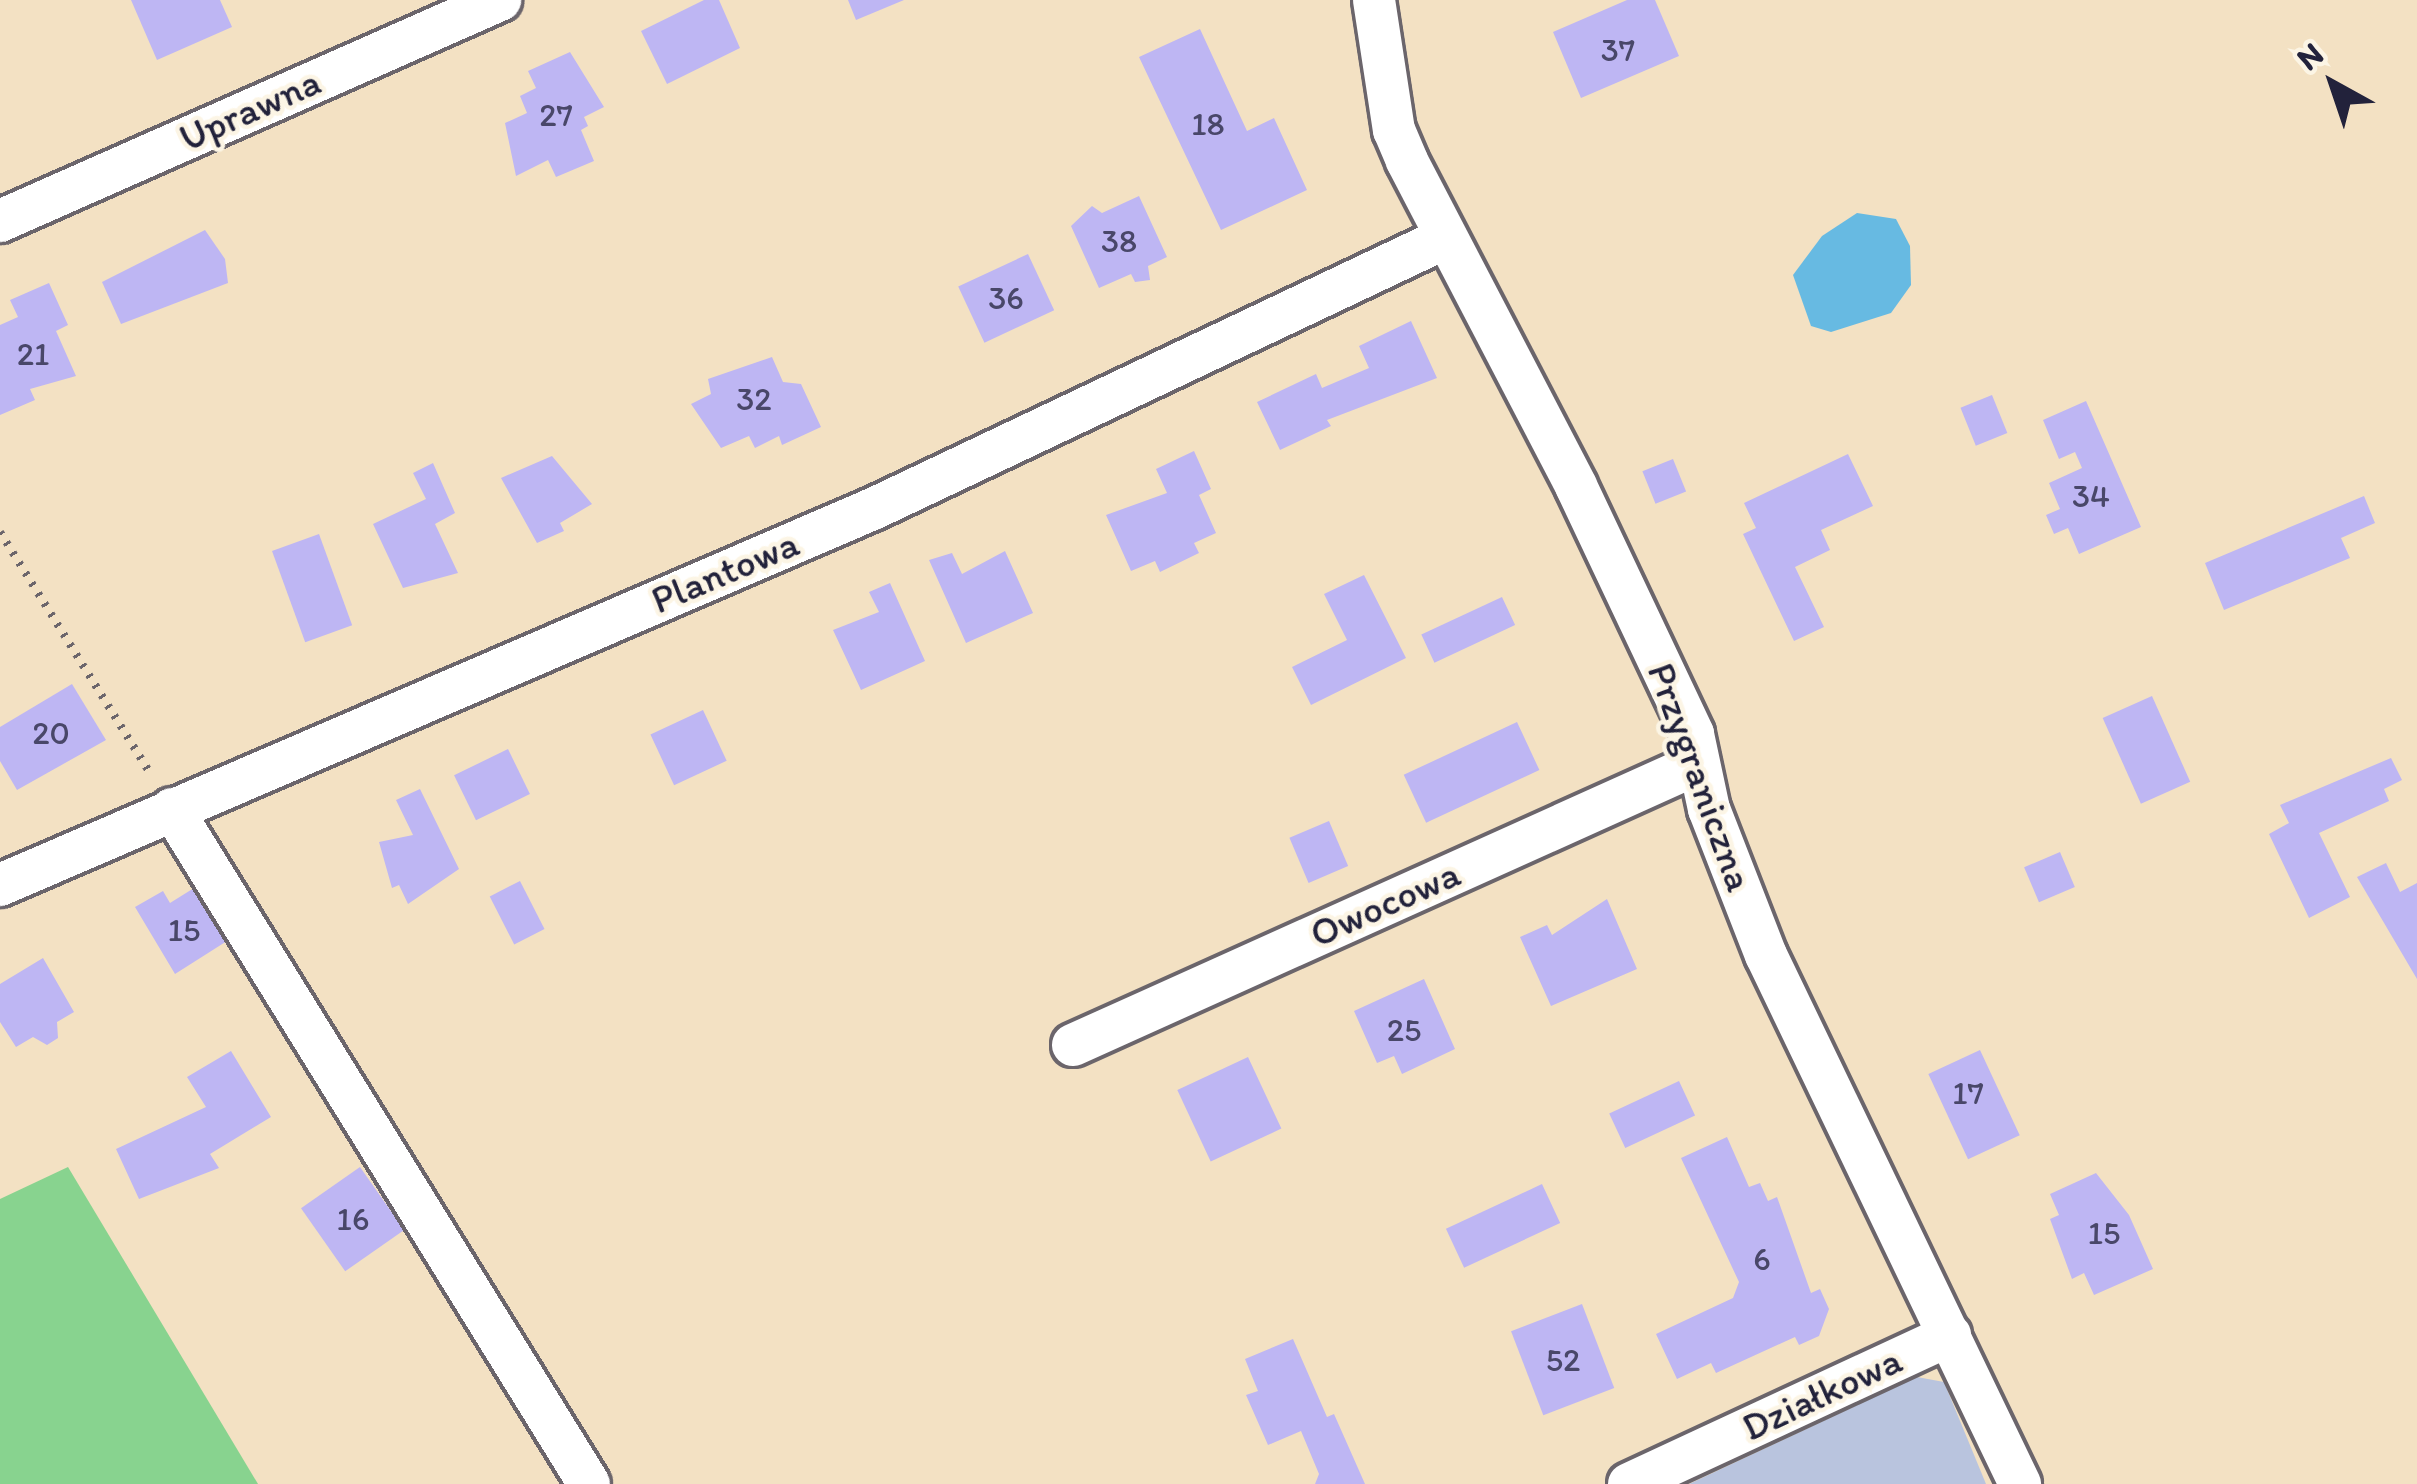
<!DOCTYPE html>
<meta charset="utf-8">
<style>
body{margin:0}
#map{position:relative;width:2417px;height:1484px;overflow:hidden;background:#f3e1c3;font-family:Itim,sans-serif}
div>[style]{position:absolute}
.industrial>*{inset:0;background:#b9c4de}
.green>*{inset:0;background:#88d38f}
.water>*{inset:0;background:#67bae2}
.building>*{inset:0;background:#beb6f3;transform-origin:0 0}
.path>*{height:8px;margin-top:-4px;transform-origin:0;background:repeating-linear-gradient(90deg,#6b656b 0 3px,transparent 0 12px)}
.roads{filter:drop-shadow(3px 0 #6b656b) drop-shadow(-3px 0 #6b656b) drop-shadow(0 3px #6b656b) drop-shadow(0 -3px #6b656b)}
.minor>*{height:42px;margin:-21px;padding:0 21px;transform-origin:21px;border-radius:21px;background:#fff}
span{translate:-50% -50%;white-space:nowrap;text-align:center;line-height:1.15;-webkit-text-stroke:9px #fcf5e5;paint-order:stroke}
.number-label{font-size:33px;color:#494769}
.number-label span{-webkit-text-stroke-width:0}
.street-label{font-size:39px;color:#22223b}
.north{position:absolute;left:2273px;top:24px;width:120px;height:120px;-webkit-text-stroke:9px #fcf5e5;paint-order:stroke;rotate:320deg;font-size:33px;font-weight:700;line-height:48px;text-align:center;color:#22223b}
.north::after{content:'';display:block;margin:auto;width:42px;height:54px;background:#22223b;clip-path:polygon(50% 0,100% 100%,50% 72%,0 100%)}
</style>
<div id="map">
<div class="industrial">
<div style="clip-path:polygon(1917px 1377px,1944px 1382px,1986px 1484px,1689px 1484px)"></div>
</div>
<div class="green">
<div style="clip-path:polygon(68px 1167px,258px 1484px,0 1484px,0 1199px)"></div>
</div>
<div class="water">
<div style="clip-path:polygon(1857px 213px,1896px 219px,1910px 246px,1911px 285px,1891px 313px,1831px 332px,1811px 326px,1793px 275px,1822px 236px)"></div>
</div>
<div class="building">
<div style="clip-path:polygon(131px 0,220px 0,232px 27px,157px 60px)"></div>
<div style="clip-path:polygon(704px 0,719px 0,740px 48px,667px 84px,641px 31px)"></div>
<div style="clip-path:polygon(848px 0,904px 0,856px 20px)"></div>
<div style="clip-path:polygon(1627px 0,1655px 0,1679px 56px,1581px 98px,1553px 32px)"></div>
<div style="clip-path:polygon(1200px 29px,1247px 131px,1274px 118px,1307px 190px,1221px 230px,1139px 57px)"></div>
<div style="clip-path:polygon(570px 52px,604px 107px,584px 117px,588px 126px,581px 130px,594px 161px,556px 177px,548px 160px,516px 176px,505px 123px,527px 113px,520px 96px,536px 88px,528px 71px)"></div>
<div style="clip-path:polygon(1139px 196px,1167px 257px,1148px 266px,1150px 280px,1135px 282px,1131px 274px,1099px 288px,1071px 226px,1092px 206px,1102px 213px)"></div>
<div style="clip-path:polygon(205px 230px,225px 259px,228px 283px,121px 324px,102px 282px)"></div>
<div style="left:1028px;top:254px;width:62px;height:77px;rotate:65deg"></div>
<div style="clip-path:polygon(49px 283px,68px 325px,56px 331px,76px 376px,30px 389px,35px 400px,0 415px,0 325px,18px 317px,10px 300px)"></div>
<div style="clip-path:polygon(1411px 321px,1437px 378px,1327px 420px,1331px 426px,1280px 450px,1257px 402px,1316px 374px,1322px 388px,1369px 368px,1359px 346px)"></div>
<div style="clip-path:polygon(772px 357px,783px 382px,801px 384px,821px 427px,782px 445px,779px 436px,755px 448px,749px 436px,721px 448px,691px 404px,711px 394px,708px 379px)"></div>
<div style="left:1992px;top:395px;width:41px;height:34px;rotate:68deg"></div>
<div style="clip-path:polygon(2086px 401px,2141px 527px,2079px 554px,2068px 528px,2054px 534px,2046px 515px,2060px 509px,2049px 483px,2082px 468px,2075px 452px,2059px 459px,2043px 420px)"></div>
<div style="clip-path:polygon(1194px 451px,1211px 489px,1199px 495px,1216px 533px,1194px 543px,1199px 553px,1160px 572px,1155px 561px,1131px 571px,1106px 515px,1167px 493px,1156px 469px)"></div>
<div style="clip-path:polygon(1848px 454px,1873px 506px,1821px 530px,1830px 550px,1795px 567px,1824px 627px,1794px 641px,1743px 534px,1756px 528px,1744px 503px)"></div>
<div style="clip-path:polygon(552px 456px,592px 504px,560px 523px,564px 531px,537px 543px,501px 478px)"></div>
<div style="left:1673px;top:459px;width:35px;height:33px;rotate:68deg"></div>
<div style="clip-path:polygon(433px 463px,455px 513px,435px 524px,458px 573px,403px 588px,373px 524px,426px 499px,413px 473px)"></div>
<div style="clip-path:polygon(2364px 496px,2375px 523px,2341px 538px,2350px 558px,2224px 610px,2205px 563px)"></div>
<div style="left:319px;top:534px;width:97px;height:50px;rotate:70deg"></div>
<div style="clip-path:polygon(1005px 551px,1033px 613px,966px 643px,929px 560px,952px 553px,962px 574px)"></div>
<div style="clip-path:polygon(1364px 575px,1406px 658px,1311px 705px,1292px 667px,1347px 640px,1324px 594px)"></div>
<div style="clip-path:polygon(890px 583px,925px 661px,861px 690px,833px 630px,879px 612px,869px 592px)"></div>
<div style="left:1502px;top:597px;width:31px;height:89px;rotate:65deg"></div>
<div style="clip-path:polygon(72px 684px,106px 740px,17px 790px,0 761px,0 727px)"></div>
<div style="left:2152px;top:696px;width:94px;height:54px;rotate:66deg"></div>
<div style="left:703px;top:710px;width:56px;height:58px;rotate:65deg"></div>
<div style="left:1517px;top:722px;width:53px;height:125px;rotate:65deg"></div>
<div style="left:508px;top:749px;width:50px;height:60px;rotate:64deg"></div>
<div style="clip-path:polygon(2391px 758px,2402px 780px,2384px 789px,2389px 801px,2319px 833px,2350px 897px,2309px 918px,2269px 834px,2289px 823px,2280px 805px)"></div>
<div style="clip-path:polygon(420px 789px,459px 869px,408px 904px,399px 885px,392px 888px,379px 842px,413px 835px,396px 800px)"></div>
<div style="left:1329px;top:821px;width:49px;height:43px;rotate:67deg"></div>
<div style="left:2060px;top:852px;width:38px;height:39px;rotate:67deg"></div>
<div style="clip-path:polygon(2386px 863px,2400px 892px,2417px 883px,2417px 979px,2357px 877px)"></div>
<div style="left:520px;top:881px;width:54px;height:34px;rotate:63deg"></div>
<div style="clip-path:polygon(194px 888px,227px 941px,175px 974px,135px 907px,163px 891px,170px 903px)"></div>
<div style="clip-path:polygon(1607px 899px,1637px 969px,1551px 1006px,1520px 937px,1547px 925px,1552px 935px)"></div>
<div style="clip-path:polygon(43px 958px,74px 1012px,57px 1022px,58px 1038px,47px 1045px,33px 1037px,16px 1047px,0 1022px,0 984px)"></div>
<div style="clip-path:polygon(1424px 979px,1455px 1049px,1402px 1074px,1394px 1056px,1377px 1063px,1354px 1011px)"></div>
<div style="left:1980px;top:1050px;width:94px;height:57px;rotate:65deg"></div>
<div style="clip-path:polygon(231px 1051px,271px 1117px,210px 1154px,219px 1168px,139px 1199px,116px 1149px,206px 1107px,187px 1077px)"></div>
<div style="left:1248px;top:1057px;width:79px;height:78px;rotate:65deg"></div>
<div style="left:1679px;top:1081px;width:38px;height:77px;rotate:65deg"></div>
<div style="clip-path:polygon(1727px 1137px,1749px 1187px,1760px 1183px,1768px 1201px,1777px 1197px,1811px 1293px,1820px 1289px,1829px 1309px,1819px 1336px,1799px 1345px,1795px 1337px,1716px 1373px,1711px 1363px,1677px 1379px,1656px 1334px,1733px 1298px,1739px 1282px,1681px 1158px)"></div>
<div style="left:360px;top:1167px;width:77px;height:72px;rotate:55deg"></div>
<div style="clip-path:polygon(2096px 1173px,2129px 1215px,2153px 1269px,2094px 1295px,2084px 1273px,2072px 1279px,2050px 1219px,2059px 1215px,2050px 1194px)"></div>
<div style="left:1542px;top:1184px;width:43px;height:106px;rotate:65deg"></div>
<div style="left:1582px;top:1304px;width:90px;height:76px;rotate:69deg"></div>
<div style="clip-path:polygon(1293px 1339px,1327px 1417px,1334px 1414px,1365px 1484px,1315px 1484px,1319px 1474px,1301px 1431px,1268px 1445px,1246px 1395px,1258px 1391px,1245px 1359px)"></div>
</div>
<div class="path">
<div style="left:0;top:532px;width:286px;rotate:58.1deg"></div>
</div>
<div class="roads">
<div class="minor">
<div style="left:1374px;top:0;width:132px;rotate:81.3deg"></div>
<div style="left:1394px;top:130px;width:34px;rotate:67deg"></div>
<div style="left:1407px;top:161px;width:366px;rotate:62.5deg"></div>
<div style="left:1576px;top:486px;width:274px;rotate:64.7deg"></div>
<div style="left:1693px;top:734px;width:77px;rotate:78deg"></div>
<div style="left:1709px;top:809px;width:157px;rotate:68.7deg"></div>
<div style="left:1766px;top:955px;width:587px;rotate:64.35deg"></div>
<div style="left:0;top:221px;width:547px;rotate:-23.85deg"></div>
<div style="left:172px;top:809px;width:793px;rotate:58.29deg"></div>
<div style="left:0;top:885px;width:953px;rotate:-23.31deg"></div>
<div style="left:875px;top:508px;width:626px;rotate:-25.34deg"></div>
<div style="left:1073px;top:1045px;width:684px;rotate:-24.24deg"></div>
<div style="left:1629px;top:1484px;width:354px;rotate:-24.9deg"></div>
</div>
</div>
<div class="number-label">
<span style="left:1618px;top:50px">37</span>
<span style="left:556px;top:115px">27</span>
<span style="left:1208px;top:124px">18</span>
<span style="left:1119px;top:241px">38</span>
<span style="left:1006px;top:298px">36</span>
<span style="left:33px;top:354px">21</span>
<span style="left:754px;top:399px">32</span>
<span style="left:2091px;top:496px">34</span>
<span style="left:51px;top:733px">20</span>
<span style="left:184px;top:930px">15</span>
<span style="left:1404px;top:1030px">25</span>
<span style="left:1968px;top:1093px">17</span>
<span style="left:353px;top:1219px">16</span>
<span style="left:2104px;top:1233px">15</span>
<span style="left:1762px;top:1259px">6</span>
<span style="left:1563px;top:1360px">52</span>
</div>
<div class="street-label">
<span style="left:250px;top:110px;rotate:-24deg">Uprawna</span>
<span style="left:725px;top:572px;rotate:-23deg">Plantowa</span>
<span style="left:1700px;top:777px;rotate:70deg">Przygraniczna</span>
<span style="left:1385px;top:904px;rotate:-24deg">Owocowa</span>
<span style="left:1822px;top:1394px;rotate:-25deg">Działkowa</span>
</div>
<div class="north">N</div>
</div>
